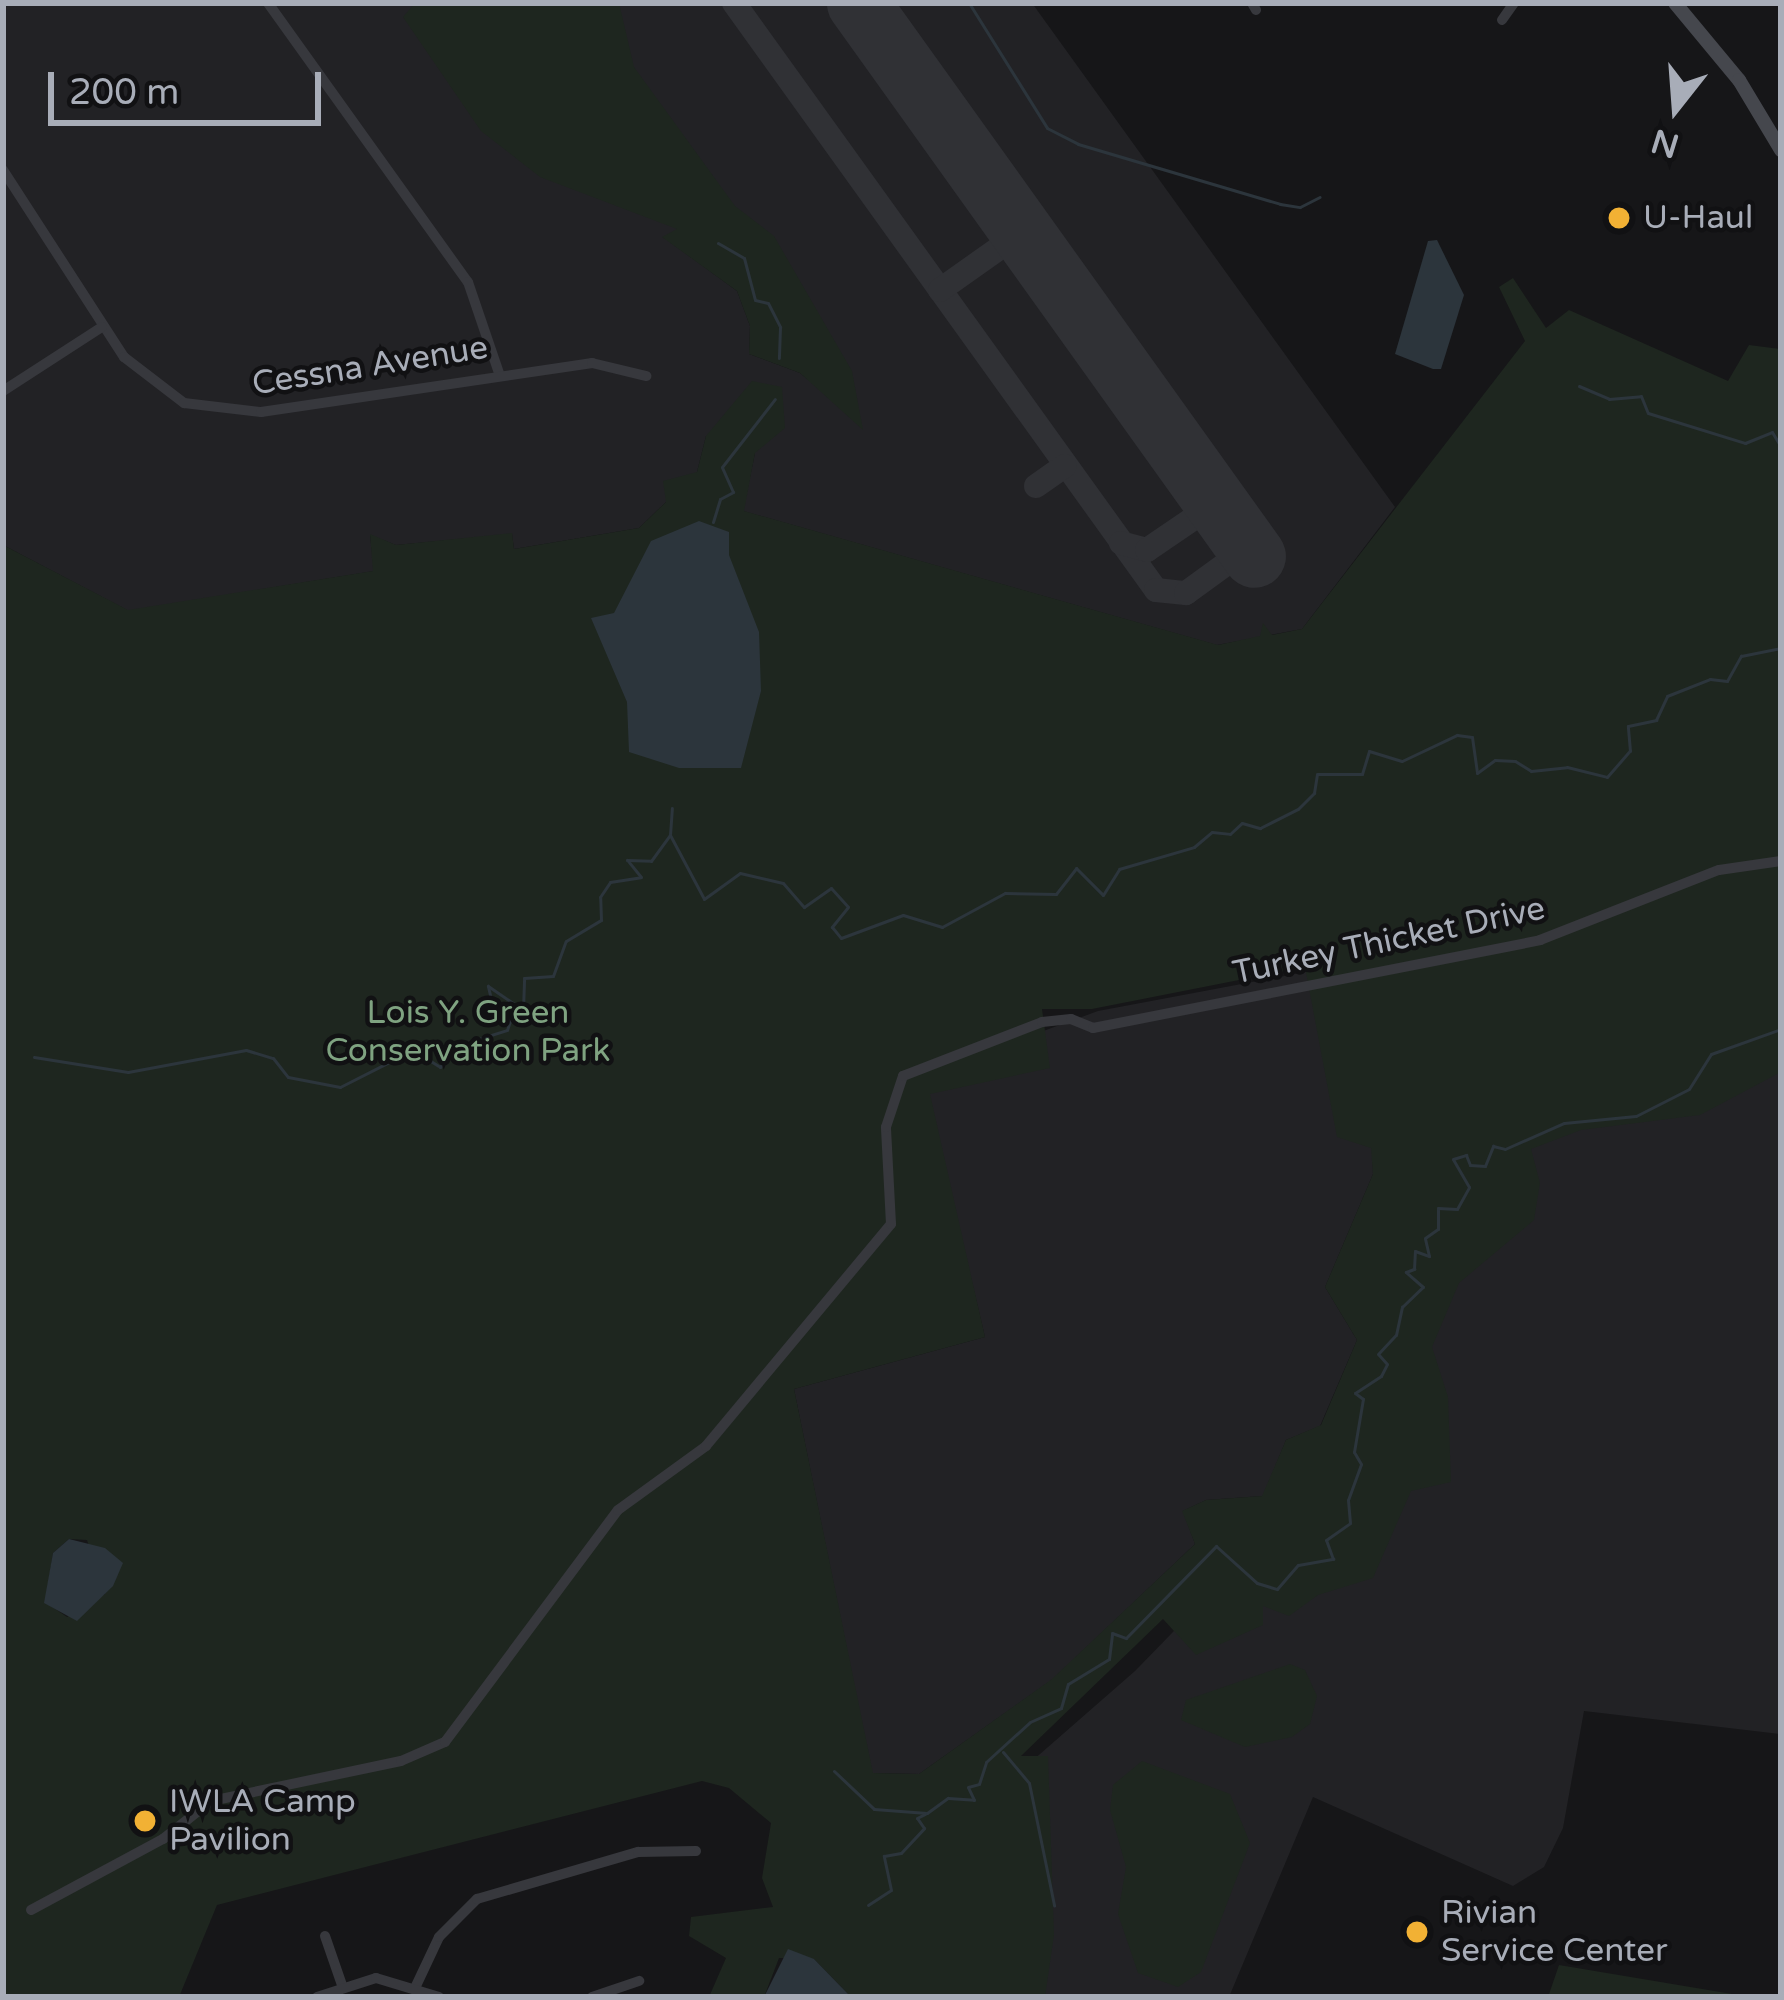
<!DOCTYPE html>
<style>
body{margin:0}
#map{position:relative;width:1784px;height:2000px;overflow:hidden;background:#161618;font-family:"Varela Round",sans-serif}
div>[style]{position:absolute}
.built>*{inset:0;background:#222225}
.green>*{inset:0;background:#1e261f}
.water>*{inset:0;background:#2c353c}
.stream>*{height:3px;margin:-1.5px;padding:0 1.5px;transform-origin:1.5px;border-radius:1.5px;background:#2c353c}
.taxiway>*{height:24px;margin:-12px;padding:0 12px;transform-origin:12px;border-radius:12px;background:#303135}
.runway>*{height:63px;margin:-31.5px;padding:0 31.5px;transform-origin:31.5px;border-radius:31.5px;background:#303135}
.street>*{height:10px;margin:-5px;padding:0 5px;transform-origin:5px;border-radius:5px;background:#37383d}
.secondary>*{height:14px;margin:-7px;padding:0 7px;transform-origin:7px;border-radius:7px;background:#45474d}
.dots>*{width:33px;height:33px;translate:-50% -50%;box-sizing:border-box;border:6px solid #111113;border-radius:50%}
span{translate:-50% -50%;white-space:nowrap;text-align:center;line-height:1.15;-webkit-text-stroke:9px #111113;paint-order:stroke}
.poi-label{font-size:33px;color:#a8adb8}
.left{translate:0 -50%;text-align:left}
.street-label{font-size:33px;color:#a8adb8}
.park-label{font-size:33px;color:#7fa381}
.frame{position:absolute;inset:0;border:6px solid #a8adb8;pointer-events:none}
.north{position:absolute;left:1616px;top:48px;width:120px;height:120px;-webkit-text-stroke:9px #111113;paint-order:stroke;rotate:197deg;font-size:33px;font-weight:700;line-height:48px;text-align:center;color:#a8adb8}
.north::after{content:'';display:block;margin:auto;width:42px;height:54px;background:#a8adb8;clip-path:polygon(50% 0,100% 100%,50% 72%,0 100%)}
.scale{position:absolute;left:48px;top:72px;width:273px;height:54px;box-sizing:border-box;border:6px solid #a8adb8;border-top:0;padding-left:15px;font-size:36px;line-height:42px;white-space:nowrap;color:#a8adb8;-webkit-text-stroke:9px #111113;paint-order:stroke}
</style>
<div id="map">
<div class="built">
<div style="clip-path:polygon(evenodd,3px 3px,1032px 3px,1395px 507px,1302px 629px,1217px 645px,743px 511px,755px 453px,706px 436px,697px 472px,639px 528px,514px 549px,512px 534px,396px 545px,370px 535px,374px 571px,129px 611px,3px 545px,3px 3px,663px 237px,759px 278px,839px 405px,800px 373px,749px 354px,750px 326px,737px 291px,663px 237px)"></div>
<div style="clip-path:polygon(1781px 891px,1781px 1734px,1584px 1711px,1563px 1828px,1544px 1867px,1513px 1886px,1313px 1797px,1229px 1997px,1025px 1997px,896px 1880px,1135px 1671px,1385px 1414px,1526px 965px)"></div>
<div style="clip-path:polygon(1369px 960px,1373px 1174px,1325px 1287px,1357px 1340px,1320px 1426px,1286px 1440px,1263px 1496px,1206px 1500px,1183px 1511px,1195px 1544px,1053px 1679px,919px 1774px,872px 1773px,794px 1389px,985px 1337px,923px 1075px,1098px 1011px)"></div>
</div>
<div class="green">
<div style="clip-path:polygon(415px 3px,619px 3px,634px 67px,735px 206px,774px 236px,852px 371px,863px 430px,800px 373px,749px 354px,750px 326px,737px 291px,662px 237px,677px 229px,540px 177px,481px 131px,403px 17px)"></div>
<div style="clip-path:polygon(evenodd,1513px 278px,1546px 328px,1569px 310px,1728px 381px,1749px 345px,1781px 349px,1781px 1072px,1700px 1115px,1581px 1130px,1531px 1149px,1540px 1183px,1534px 1220px,1459px 1283px,1432px 1347px,1448px 1397px,1451px 1482px,1411px 1491px,1373px 1578px,1318px 1595px,1289px 1616px,1263px 1606px,1263px 1625px,1196px 1655px,1163px 1619px,1021px 1756px,1048px 1756px,1054px 1935px,1045px 1997px,851px 1997px,814px 1959px,779px 1958px,764px 1997px,709px 1997px,726px 1958px,689px 1936px,691px 1917px,773px 1907px,762px 1878px,771px 1823px,729px 1788px,702px 1781px,217px 1905px,179px 1997px,3px 1997px,3px 545px,128px 610px,373px 571px,370px 534px,396px 545px,512px 533px,514px 549px,639px 528px,666px 502px,663px 481px,697px 472px,706px 436px,752px 381px,782px 387px,785px 428px,755px 453px,744px 511px,1218px 645px,1260px 636px,1263px 623px,1272px 635px,1302px 629px,1525px 341px,1499px 287px,1513px 278px,1305px 967px,1337px 1137px,1371px 1148px,1373px 1174px,1325px 1287px,1357px 1340px,1321px 1425px,1286px 1440px,1262px 1496px,1206px 1500px,1182px 1511px,1195px 1544px,1052px 1679px,919px 1774px,873px 1773px,794px 1389px,985px 1337px,930px 1094px,1050px 1068px,1042px 1009px,1092px 1009px,1305px 967px,1513px 278px,69px 1539px,87px 1540px,105px 1594px,67px 1617px,45px 1602px,53px 1553px,69px 1539px)"></div>
<div style="clip-path:polygon(1290px 1664px,1305px 1670px,1317px 1696px,1310px 1724px,1292px 1737px,1245px 1747px,1181px 1720px,1186px 1700px)"></div>
<div style="clip-path:polygon(1142px 1761px,1230px 1794px,1250px 1843px,1201px 1972px,1178px 1987px,1138px 1973px,1118px 1914px,1126px 1867px,1110px 1810px,1113px 1785px)"></div>
<div style="clip-path:polygon(1559px 1965px,1750px 1997px,1548px 1997px)"></div>
</div>
<div class="water">
<div style="clip-path:polygon(1437px 240px,1464px 295px,1441px 369px,1433px 369px,1395px 354px,1428px 241px)"></div>
<div style="clip-path:polygon(699px 521px,729px 532px,729px 555px,759px 632px,761px 691px,741px 768px,679px 768px,629px 752px,627px 702px,591px 618px,614px 613px,651px 541px)"></div>
<div style="clip-path:polygon(69px 1539px,105px 1548px,123px 1563px,113px 1586px,77px 1621px,44px 1603px,53px 1553px)"></div>
<div style="clip-path:polygon(788px 1949px,814px 1959px,851px 1997px,764px 1997px)"></div>
</div>
<div class="stream">
<div style="left:969px;top:3px;width:147px;rotate:58deg"></div>
<div style="left:1047px;top:128px;width:35px;rotate:27deg"></div>
<div style="left:1078px;top:144px;width:211px;rotate:16.5deg"></div>
<div style="left:1280px;top:204px;width:20px;rotate:9deg"></div>
<div style="left:1300px;top:207px;width:22px;rotate:-27deg"></div>
<div style="left:718px;top:243px;width:30px;rotate:30deg"></div>
<div style="left:744px;top:258px;width:43px;rotate:75.3deg"></div>
<div style="left:755px;top:300px;width:13px;rotate:13deg"></div>
<div style="left:768px;top:303px;width:27px;rotate:63deg"></div>
<div style="left:780px;top:327px;width:31px;rotate:92deg"></div>
<div style="left:1579px;top:386px;width:33px;rotate:23deg"></div>
<div style="left:1609px;top:399px;width:32px;rotate:-5deg"></div>
<div style="left:1641px;top:396px;width:18px;rotate:68deg"></div>
<div style="left:1648px;top:413px;width:102px;rotate:17.2deg"></div>
<div style="left:1745px;top:443px;width:29px;rotate:-22deg"></div>
<div style="left:1772px;top:432px;width:17px;rotate:59deg"></div>
<div style="left:713px;top:522px;width:24px;rotate:-73deg"></div>
<div style="left:720px;top:499px;width:15px;rotate:-28deg"></div>
<div style="left:733px;top:492px;width:27px;rotate:-114deg"></div>
<div style="left:722px;top:467px;width:86px;rotate:-52.1deg"></div>
<div style="left:670px;top:835px;width:27px;rotate:-86deg"></div>
<div style="left:34px;top:1057px;width:95px;rotate:9.1deg"></div>
<div style="left:128px;top:1072px;width:120px;rotate:-10.6deg"></div>
<div style="left:246px;top:1050px;width:28px;rotate:17deg"></div>
<div style="left:273px;top:1058px;width:24px;rotate:52deg"></div>
<div style="left:288px;top:1077px;width:53px;rotate:10.9deg"></div>
<div style="left:340px;top:1087px;width:82px;rotate:-26.9deg"></div>
<div style="left:413px;top:1050px;width:32px;rotate:32deg"></div>
<div style="left:440px;top:1067px;width:26px;rotate:-53deg"></div>
<div style="left:456px;top:1046px;width:53px;rotate:-17.4deg"></div>
<div style="left:507px;top:1030px;width:9px;rotate:-72deg"></div>
<div style="left:510px;top:1021px;width:21px;rotate:-143deg"></div>
<div style="left:493px;top:1008px;width:23px;rotate:-103deg"></div>
<div style="left:488px;top:986px;width:42px;rotate:34.4deg"></div>
<div style="left:523px;top:1010px;width:32px;rotate:-88deg"></div>
<div style="left:524px;top:978px;width:29px;rotate:-4deg"></div>
<div style="left:553px;top:976px;width:37px;rotate:-70deg"></div>
<div style="left:566px;top:941px;width:41px;rotate:-31deg"></div>
<div style="left:601px;top:920px;width:23px;rotate:-92deg"></div>
<div style="left:600px;top:897px;width:18px;rotate:-56deg"></div>
<div style="left:610px;top:882px;width:31px;rotate:-9deg"></div>
<div style="left:641px;top:877px;width:22px;rotate:-129deg"></div>
<div style="left:627px;top:860px;width:24px;rotate:2deg"></div>
<div style="left:651px;top:861px;width:32px;rotate:-54deg"></div>
<div style="left:670px;top:835px;width:72px;rotate:62deg"></div>
<div style="left:704px;top:899px;width:44px;rotate:-35.8deg"></div>
<div style="left:740px;top:873px;width:44px;rotate:13.1deg"></div>
<div style="left:783px;top:883px;width:32px;rotate:49deg"></div>
<div style="left:804px;top:907px;width:33px;rotate:-35deg"></div>
<div style="left:831px;top:888px;width:25px;rotate:48deg"></div>
<div style="left:848px;top:907px;width:26px;rotate:129deg"></div>
<div style="left:832px;top:927px;width:14px;rotate:51deg"></div>
<div style="left:841px;top:938px;width:66px;rotate:-20.4deg"></div>
<div style="left:903px;top:915px;width:41px;rotate:17.1deg"></div>
<div style="left:942px;top:927px;width:72px;rotate:-28.4deg"></div>
<div style="left:1005px;top:893px;width:51px;rotate:1.1deg"></div>
<div style="left:1056px;top:894px;width:33px;rotate:-52deg"></div>
<div style="left:1076px;top:868px;width:38px;rotate:45deg"></div>
<div style="left:1103px;top:895px;width:31px;rotate:-58deg"></div>
<div style="left:1119px;top:869px;width:78px;rotate:-16.3deg"></div>
<div style="left:1194px;top:847px;width:23px;rotate:-40deg"></div>
<div style="left:1212px;top:832px;width:18px;rotate:6deg"></div>
<div style="left:1230px;top:834px;width:16px;rotate:-43deg"></div>
<div style="left:1242px;top:823px;width:19px;rotate:16deg"></div>
<div style="left:1260px;top:828px;width:42px;rotate:-26.6deg"></div>
<div style="left:1298px;top:809px;width:23px;rotate:-45deg"></div>
<div style="left:1314px;top:793px;width:19px;rotate:-81deg"></div>
<div style="left:1317px;top:774px;width:45px"></div>
<div style="left:1362px;top:774px;width:24px;rotate:-73deg"></div>
<div style="left:1369px;top:751px;width:34px;rotate:17deg"></div>
<div style="left:1402px;top:761px;width:61px;rotate:-25.3deg"></div>
<div style="left:1457px;top:735px;width:15px;rotate:8deg"></div>
<div style="left:1472px;top:737px;width:36px;rotate:82deg"></div>
<div style="left:1477px;top:773px;width:22px;rotate:-36deg"></div>
<div style="left:1495px;top:760px;width:20px;rotate:3deg"></div>
<div style="left:1515px;top:761px;width:19px;rotate:32deg"></div>
<div style="left:1531px;top:771px;width:36px;rotate:-6deg"></div>
<div style="left:1567px;top:767px;width:41px;rotate:14deg"></div>
<div style="left:1607px;top:777px;width:35px;rotate:-49deg"></div>
<div style="left:1630px;top:751px;width:25px;rotate:-95deg"></div>
<div style="left:1628px;top:726px;width:29px;rotate:-12deg"></div>
<div style="left:1656px;top:720px;width:26px;rotate:-65deg"></div>
<div style="left:1667px;top:696px;width:46px;rotate:-21.6deg"></div>
<div style="left:1710px;top:679px;width:17px;rotate:7deg"></div>
<div style="left:1727px;top:681px;width:29px;rotate:-61deg"></div>
<div style="left:1741px;top:656px;width:41px;rotate:-11.3deg"></div>
<div style="left:1003px;top:1752px;width:40px;rotate:50deg"></div>
<div style="left:1029px;top:1783px;width:125px;rotate:78.4deg"></div>
<div style="left:834px;top:1771px;width:55px;rotate:43.5deg"></div>
<div style="left:874px;top:1809px;width:53px;rotate:4.3deg"></div>
<div style="left:927px;top:1813px;width:26px;rotate:-36deg"></div>
<div style="left:948px;top:1798px;width:26px;rotate:4deg"></div>
<div style="left:974px;top:1800px;width:14px;rotate:-115deg"></div>
<div style="left:968px;top:1787px;width:11px;rotate:-15deg"></div>
<div style="left:979px;top:1784px;width:23px;rotate:-72deg"></div>
<div style="left:986px;top:1762px;width:59px;rotate:-42.3deg"></div>
<div style="left:1030px;top:1722px;width:34px;rotate:-24deg"></div>
<div style="left:1061px;top:1708px;width:25px;rotate:-74deg"></div>
<div style="left:1068px;top:1684px;width:48px;rotate:-31.4deg"></div>
<div style="left:1109px;top:1659px;width:26px;rotate:-83deg"></div>
<div style="left:1112px;top:1633px;width:15px;rotate:20deg"></div>
<div style="left:1126px;top:1638px;width:129px;rotate:-45.6deg"></div>
<div style="left:1216px;top:1546px;width:55px;rotate:42.1deg"></div>
<div style="left:1257px;top:1583px;width:21px;rotate:17deg"></div>
<div style="left:1277px;top:1589px;width:32px;rotate:-49deg"></div>
<div style="left:1298px;top:1565px;width:36px;rotate:-10deg"></div>
<div style="left:1333px;top:1559px;width:20px;rotate:-110deg"></div>
<div style="left:1326px;top:1540px;width:29px;rotate:-35deg"></div>
<div style="left:1350px;top:1523px;width:23px;rotate:-95deg"></div>
<div style="left:1348px;top:1500px;width:38px;rotate:-70deg"></div>
<div style="left:1361px;top:1464px;width:14px;rotate:-120deg"></div>
<div style="left:1354px;top:1452px;width:54px;rotate:-80.4deg"></div>
<div style="left:1363px;top:1399px;width:10px;rotate:-143deg"></div>
<div style="left:1355px;top:1393px;width:31px;rotate:-33deg"></div>
<div style="left:1381px;top:1376px;width:13px;rotate:-63deg"></div>
<div style="left:1387px;top:1364px;width:13px;rotate:-132deg"></div>
<div style="left:1378px;top:1354px;width:26px;rotate:-47deg"></div>
<div style="left:1396px;top:1335px;width:29px;rotate:-78deg"></div>
<div style="left:1402px;top:1307px;width:29px;rotate:-44deg"></div>
<div style="left:1423px;top:1287px;width:23px;rotate:-139deg"></div>
<div style="left:1406px;top:1272px;width:9px;rotate:-21deg"></div>
<div style="left:1414px;top:1269px;width:18px;rotate:-87deg"></div>
<div style="left:1415px;top:1251px;width:15px;rotate:20deg"></div>
<div style="left:1429px;top:1256px;width:18px;rotate:-103deg"></div>
<div style="left:1425px;top:1238px;width:16px;rotate:-35deg"></div>
<div style="left:1438px;top:1229px;width:21px;rotate:-90deg"></div>
<div style="left:1438px;top:1208px;width:19px;rotate:3deg"></div>
<div style="left:1457px;top:1209px;width:25px;rotate:-61deg"></div>
<div style="left:1469px;top:1187px;width:32px;rotate:-120deg"></div>
<div style="left:1453px;top:1159px;width:14px;rotate:-17deg"></div>
<div style="left:1466px;top:1155px;width:11px;rotate:68deg"></div>
<div style="left:1470px;top:1165px;width:15px;rotate:4deg"></div>
<div style="left:1485px;top:1166px;width:22px;rotate:-68deg"></div>
<div style="left:1493px;top:1146px;width:12px;rotate:14deg"></div>
<div style="left:1505px;top:1149px;width:64px;rotate:-23.8deg"></div>
<div style="left:1564px;top:1123px;width:72px;rotate:-5.6deg"></div>
<div style="left:1636px;top:1116px;width:59px;rotate:-27deg"></div>
<div style="left:1689px;top:1089px;width:41px;rotate:-57.8deg"></div>
<div style="left:1711px;top:1054px;width:74px;rotate:-19.7deg"></div>
<div style="left:868px;top:1905px;width:27px;rotate:-33deg"></div>
<div style="left:891px;top:1890px;width:35px;rotate:-102deg"></div>
<div style="left:884px;top:1856px;width:17px;rotate:-10deg"></div>
<div style="left:901px;top:1853px;width:34px;rotate:-47deg"></div>
<div style="left:924px;top:1828px;width:12px;rotate:-125deg"></div>
<div style="left:917px;top:1818px;width:9px;rotate:-27deg"></div>
</div>
<div class="taxiway">
<div style="left:734px;top:3px;width:723px;rotate:54.29deg"></div>
<div style="left:1156px;top:590px;width:30px;rotate:6deg"></div>
<div style="left:1186px;top:593px;width:77px;rotate:-36deg"></div>
<div style="left:940px;top:290px;width:100px;rotate:-35.3deg"></div>
<div style="left:1036px;top:486px;width:35px;rotate:-35deg"></div>
<div style="left:1121px;top:543px;width:27px;rotate:15deg"></div>
<div style="left:1147px;top:550px;width:83px;rotate:-34.3deg"></div>
</div>
<div class="runway">
<div style="left:858px;top:3px;width:680px;rotate:54.39deg"></div>
</div>
<div class="street">
<div style="left:268px;top:3px;width:343px;rotate:54.4deg"></div>
<div style="left:468px;top:282px;width:96px;rotate:71.2deg"></div>
<div style="left:1252px;top:3px;width:8px;rotate:60deg"></div>
<div style="left:1502px;top:20px;width:21px;rotate:-55deg"></div>
<div style="left:3px;top:170px;width:223px;rotate:57.1deg"></div>
<div style="left:124px;top:357px;width:76px;rotate:37.5deg"></div>
<div style="left:184px;top:403px;width:78px;rotate:6.7deg"></div>
<div style="left:261px;top:412px;width:335px;rotate:-8.4deg"></div>
<div style="left:592px;top:363px;width:56px;rotate:13.5deg"></div>
<div style="left:3px;top:391px;width:118px;rotate:-32.9deg"></div>
<div style="left:31px;top:1910px;width:150px;rotate:-28.3deg"></div>
<div style="left:163px;top:1839px;width:61px;rotate:-38.4deg"></div>
<div style="left:211px;top:1801px;width:194px;rotate:-11.9deg"></div>
<div style="left:401px;top:1761px;width:48px;rotate:-23.4deg"></div>
<div style="left:445px;top:1742px;width:289px;rotate:-53.3deg"></div>
<div style="left:618px;top:1510px;width:109px;rotate:-36deg"></div>
<div style="left:706px;top:1446px;width:289px;rotate:-50.2deg"></div>
<div style="left:891px;top:1224px;width:97px;rotate:-93deg"></div>
<div style="left:886px;top:1127px;width:54px;rotate:-71.6deg"></div>
<div style="left:903px;top:1076px;width:149px;rotate:-21.2deg"></div>
<div style="left:1042px;top:1022px;width:29px;rotate:-6deg"></div>
<div style="left:1071px;top:1019px;width:24px;rotate:22deg"></div>
<div style="left:1093px;top:1028px;width:456px;rotate:-11.1deg"></div>
<div style="left:1540px;top:940px;width:192px;rotate:-21.4deg"></div>
<div style="left:1719px;top:870px;width:63px;rotate:-8.3deg"></div>
<div style="left:325px;top:1936px;width:52px;rotate:70.9deg"></div>
<div style="left:415px;top:1988px;width:56px;rotate:-64.8deg"></div>
<div style="left:439px;top:1937px;width:54px;rotate:-45deg"></div>
<div style="left:477px;top:1899px;width:168px;rotate:-16.3deg"></div>
<div style="left:638px;top:1852px;width:58px;rotate:-1deg"></div>
<div style="left:317px;top:1997px;width:62px;rotate:-17.9deg"></div>
<div style="left:376px;top:1978px;width:66px;rotate:16.8deg"></div>
<div style="left:592px;top:1997px;width:50px;rotate:-18.8deg"></div>
</div>
<div class="secondary">
<div style="left:1675px;top:3px;width:100px;rotate:50.3deg"></div>
<div style="left:1739px;top:80px;width:82px;rotate:59deg"></div>
</div>
<div class="dots">
<div style="left:1619px;top:218px;background:#f2b134"></div>
<div style="left:145px;top:1821px;background:#f2b134"></div>
<div style="left:1417px;top:1932px;background:#f2b134"></div>
</div>
<div class="poi-label">
<span class="left" style="left:1643px;top:218px">U-Haul</span>
<span class="left" style="left:169px;top:1821px">IWLA Camp<br>Pavilion</span>
<span class="left" style="left:1441px;top:1932px">Rivian<br>Service Center</span>
</div>
<div class="street-label">
<span style="left:370px;top:366px;rotate:-9deg">Cessna Avenue</span>
<span style="left:1389px;top:941px;rotate:-12deg">Turkey Thicket Drive</span>
</div>
<div class="park-label">
<span style="left:468px;top:1032px">Lois Y. Green<br>Conservation Park</span>
</div>
<div class="frame"></div>
<div class="north">N</div>
<div class="scale">200 m</div>
</div>
